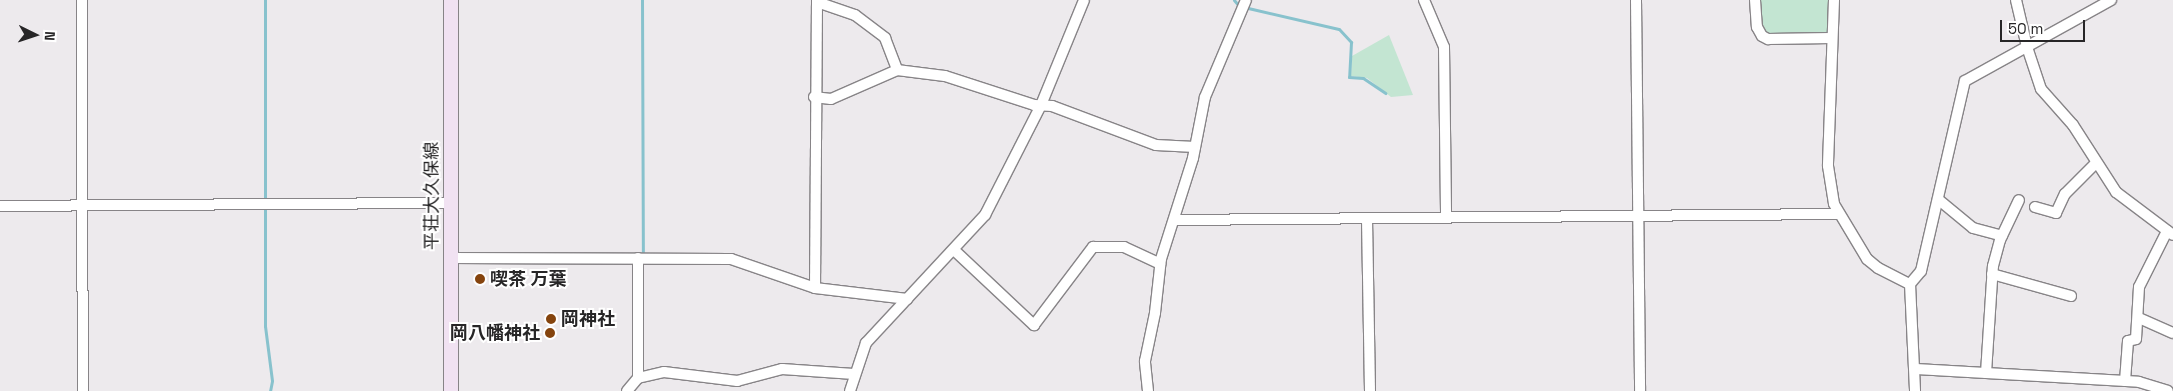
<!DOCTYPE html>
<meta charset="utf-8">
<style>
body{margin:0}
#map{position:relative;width:2173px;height:391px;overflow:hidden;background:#edeaed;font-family:"Space Grotesk","Noto Sans JP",sans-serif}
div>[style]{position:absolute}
.green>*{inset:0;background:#c3e5d2}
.stream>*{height:3px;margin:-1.5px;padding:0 1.5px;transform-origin:1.5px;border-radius:1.5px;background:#88c2cd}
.roads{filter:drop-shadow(1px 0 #878487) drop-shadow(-1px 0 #878487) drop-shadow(0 1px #878487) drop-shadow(0 -1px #878487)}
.street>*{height:10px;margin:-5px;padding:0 5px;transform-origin:5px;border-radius:5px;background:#fff}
.secondary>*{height:14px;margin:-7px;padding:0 7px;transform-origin:7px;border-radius:7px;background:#f1e2f2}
.dots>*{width:14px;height:14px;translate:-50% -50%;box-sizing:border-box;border:2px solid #fff;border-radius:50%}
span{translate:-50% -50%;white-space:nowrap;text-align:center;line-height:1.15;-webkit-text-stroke:4px #fff;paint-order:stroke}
.street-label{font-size:18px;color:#272627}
.poi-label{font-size:18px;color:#272627;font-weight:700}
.left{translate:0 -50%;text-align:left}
.right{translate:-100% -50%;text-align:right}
.north{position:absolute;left:10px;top:10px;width:50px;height:50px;-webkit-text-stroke:4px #fff;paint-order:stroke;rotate:94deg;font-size:14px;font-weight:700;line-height:20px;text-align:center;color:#272627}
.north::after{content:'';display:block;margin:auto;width:18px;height:22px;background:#272627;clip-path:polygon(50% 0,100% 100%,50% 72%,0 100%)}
.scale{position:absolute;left:2000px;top:20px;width:85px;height:22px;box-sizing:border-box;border:2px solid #272627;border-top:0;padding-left:6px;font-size:15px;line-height:18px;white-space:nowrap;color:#272627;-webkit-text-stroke:4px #fff;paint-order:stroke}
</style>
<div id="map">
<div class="green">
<div style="clip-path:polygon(1759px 0,1832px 0,1828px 34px,1766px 35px,1760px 26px)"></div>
<div style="clip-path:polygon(1389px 35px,1413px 95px,1391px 97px,1367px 78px,1351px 76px,1352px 56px)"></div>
</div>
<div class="stream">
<div style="left:265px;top:0;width:326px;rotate:90deg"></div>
<div style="left:265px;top:326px;width:55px;rotate:82.7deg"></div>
<div style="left:272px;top:381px;width:10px;rotate:101deg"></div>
<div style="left:642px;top:0;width:258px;rotate:89.8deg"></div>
<div style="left:1234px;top:0;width:6px;rotate:51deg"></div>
<div style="left:1248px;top:8px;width:93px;rotate:13deg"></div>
<div style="left:1339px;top:29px;width:18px;rotate:47deg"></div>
<div style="left:1351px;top:42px;width:35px;rotate:93deg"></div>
<div style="left:1349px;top:77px;width:14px;rotate:4deg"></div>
<div style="left:1363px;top:78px;width:27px;rotate:34deg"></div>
</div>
<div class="roads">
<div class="street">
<div style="left:82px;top:0;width:391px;rotate:89.9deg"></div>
<div style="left:1424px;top:0;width:51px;rotate:66.9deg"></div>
<div style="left:1444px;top:47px;width:170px;rotate:89.3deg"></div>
<div style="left:1636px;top:0;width:391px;rotate:89.4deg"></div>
<div style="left:1755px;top:0;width:27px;rotate:86deg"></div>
<div style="left:1757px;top:27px;width:10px;rotate:61deg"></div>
<div style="left:1762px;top:36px;width:7px;rotate:27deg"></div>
<div style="left:1768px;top:39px;width:63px;rotate:-0.9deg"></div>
<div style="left:1834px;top:0;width:166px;rotate:92.1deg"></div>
<div style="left:1828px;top:166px;width:38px;rotate:81deg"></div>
<div style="left:1834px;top:204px;width:64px;rotate:59deg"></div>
<div style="left:1867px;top:259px;width:14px;rotate:39deg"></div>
<div style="left:1878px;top:268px;width:36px;rotate:27deg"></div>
<div style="left:1910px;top:284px;width:107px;rotate:87.3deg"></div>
<div style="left:2016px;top:0;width:48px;rotate:76.8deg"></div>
<div style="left:2027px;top:47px;width:44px;rotate:71.6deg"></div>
<div style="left:2041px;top:89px;width:48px;rotate:48.4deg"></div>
<div style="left:2073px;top:125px;width:80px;rotate:57.3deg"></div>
<div style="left:2116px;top:192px;width:71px;rotate:37deg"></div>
<div style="left:817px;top:2px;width:40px;rotate:18.9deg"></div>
<div style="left:855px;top:15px;width:38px;rotate:37deg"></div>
<div style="left:885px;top:38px;width:34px;rotate:69deg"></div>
<div style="left:814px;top:97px;width:17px;rotate:7deg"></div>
<div style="left:831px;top:99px;width:72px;rotate:-23.7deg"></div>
<div style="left:897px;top:70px;width:48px;rotate:7.1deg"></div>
<div style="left:945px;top:76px;width:94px;rotate:18deg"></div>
<div style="left:1034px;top:105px;width:18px;rotate:3deg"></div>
<div style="left:1052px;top:106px;width:111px;rotate:20.6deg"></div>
<div style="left:1156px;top:145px;width:39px;rotate:3deg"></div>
<div style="left:1939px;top:200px;width:44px;rotate:39.5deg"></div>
<div style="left:1973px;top:228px;width:30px;rotate:15deg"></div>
<div style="left:0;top:206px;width:451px;rotate:-0.4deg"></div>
<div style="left:2035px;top:207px;width:22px;rotate:16deg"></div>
<div style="left:2056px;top:213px;width:21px;rotate:-65deg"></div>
<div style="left:2065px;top:194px;width:42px;rotate:-45deg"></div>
<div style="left:1367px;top:219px;width:172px;rotate:89deg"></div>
<div style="left:1176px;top:220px;width:662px;rotate:-0.52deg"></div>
<div style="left:954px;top:250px;width:110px;rotate:43.2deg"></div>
<div style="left:1034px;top:325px;width:98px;rotate:-52.9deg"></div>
<div style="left:1093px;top:247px;width:31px"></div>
<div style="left:1124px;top:247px;width:40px;rotate:25deg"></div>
<div style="left:451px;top:258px;width:280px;rotate:0.2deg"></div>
<div style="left:731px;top:259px;width:89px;rotate:19deg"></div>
<div style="left:815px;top:288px;width:93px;rotate:6.8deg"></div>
<div style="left:1992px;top:274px;width:82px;rotate:15.6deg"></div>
<div style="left:1910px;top:284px;width:17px;rotate:-50deg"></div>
<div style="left:1921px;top:271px;width:195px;rotate:-77deg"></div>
<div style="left:1965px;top:81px;width:167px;rotate:-29deg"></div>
<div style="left:815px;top:288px;width:288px;rotate:-89.6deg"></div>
<div style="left:2139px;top:318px;width:37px;rotate:24deg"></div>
<div style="left:1916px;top:369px;width:223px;rotate:3.3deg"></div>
<div style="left:2139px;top:382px;width:30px;rotate:17deg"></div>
<div style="left:1986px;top:373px;width:107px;rotate:-86.3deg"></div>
<div style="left:1993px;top:266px;width:27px;rotate:-75deg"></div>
<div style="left:2000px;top:240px;width:44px;rotate:-64.6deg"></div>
<div style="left:638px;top:378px;width:27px;rotate:-13deg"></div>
<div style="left:664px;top:372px;width:74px;rotate:7deg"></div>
<div style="left:737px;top:381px;width:47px;rotate:-14.9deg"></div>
<div style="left:782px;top:369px;width:72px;rotate:4deg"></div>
<div style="left:2125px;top:381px;width:40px;rotate:-85.7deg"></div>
<div style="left:2128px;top:341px;width:8px;rotate:-14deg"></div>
<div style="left:2136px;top:339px;width:52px;rotate:-86.7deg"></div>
<div style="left:2139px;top:287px;width:63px;rotate:-63.4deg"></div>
<div style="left:627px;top:391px;width:17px;rotate:-50deg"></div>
<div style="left:638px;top:378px;width:120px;rotate:-90deg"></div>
<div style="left:850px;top:391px;width:51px;rotate:-71.6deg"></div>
<div style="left:866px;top:343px;width:175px;rotate:-47.1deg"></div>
<div style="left:985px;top:215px;width:123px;rotate:-63deg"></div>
<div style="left:1041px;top:105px;width:113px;rotate:-67.7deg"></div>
<div style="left:1148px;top:391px;width:30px;rotate:-96deg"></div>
<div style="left:1145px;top:361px;width:49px;rotate:-78.2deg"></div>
<div style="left:1155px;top:313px;width:54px;rotate:-83.7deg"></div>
<div style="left:1161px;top:259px;width:106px;rotate:-72.4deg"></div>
<div style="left:1193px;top:158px;width:62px;rotate:-78.9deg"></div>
<div style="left:1205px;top:97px;width:105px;rotate:-67.1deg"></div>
</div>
<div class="secondary">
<div style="left:451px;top:391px;width:391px;rotate:-90deg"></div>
</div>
</div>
<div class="dots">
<div style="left:480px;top:279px;background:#85440e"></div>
<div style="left:551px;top:319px;background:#85440e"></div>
<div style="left:550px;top:333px;background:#85440e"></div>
</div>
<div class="street-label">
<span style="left:432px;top:196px;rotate:-90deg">平荘大久保線</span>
</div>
<div class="poi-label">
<span class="left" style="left:490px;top:279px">喫茶 万葉</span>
<span class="left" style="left:561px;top:319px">岡神社</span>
<span class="right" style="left:540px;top:333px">岡八幡神社</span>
</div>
<div class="north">N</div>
<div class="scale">50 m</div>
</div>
